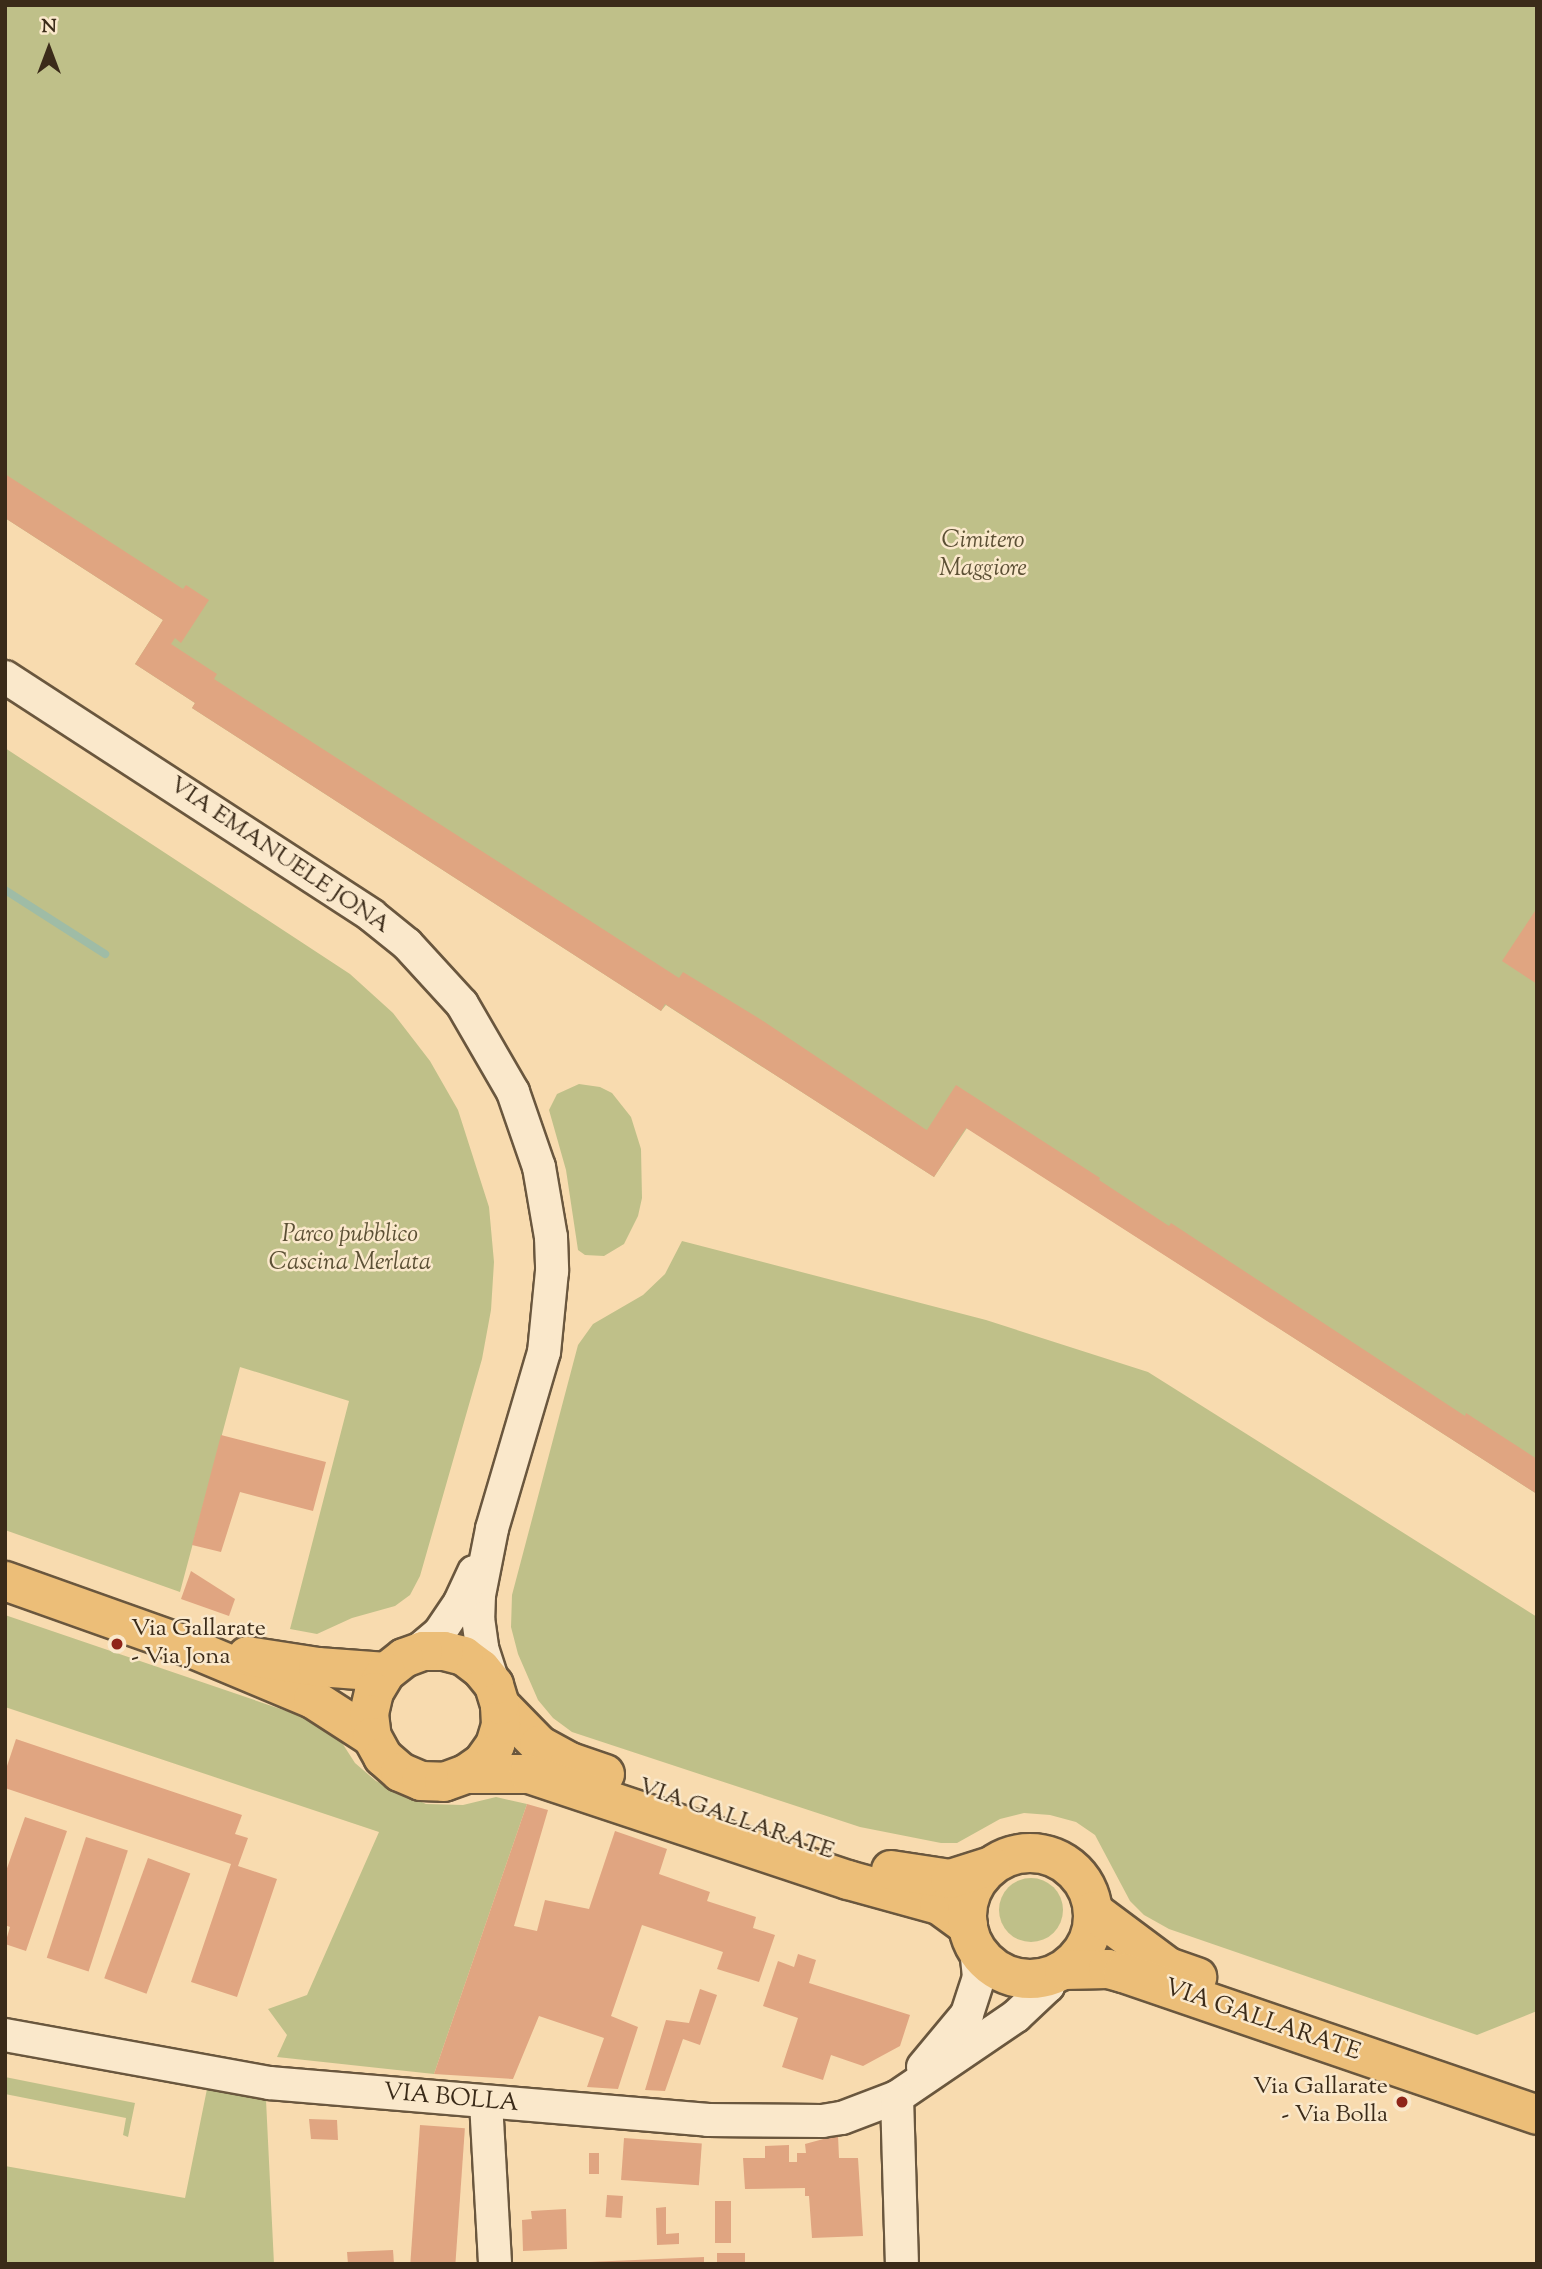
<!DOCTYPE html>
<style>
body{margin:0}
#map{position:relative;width:1542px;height:2269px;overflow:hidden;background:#f8dbaf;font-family:"Sorts Mill Goudy",serif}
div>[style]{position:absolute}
.green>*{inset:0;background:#bfc089}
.round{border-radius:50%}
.stream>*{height:8px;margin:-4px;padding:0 4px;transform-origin:4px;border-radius:4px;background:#9fbca6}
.building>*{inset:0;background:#e0a581;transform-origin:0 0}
.roads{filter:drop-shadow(2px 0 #6a573e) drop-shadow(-2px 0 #6a573e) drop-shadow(0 2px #6a573e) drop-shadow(0 -2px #6a573e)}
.minor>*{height:32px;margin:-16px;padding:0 16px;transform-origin:16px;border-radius:16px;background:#fae8cb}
.major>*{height:38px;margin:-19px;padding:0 19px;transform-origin:19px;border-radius:19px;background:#ecbe78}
.major>.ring{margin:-19px;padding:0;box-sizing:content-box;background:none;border:38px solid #ecbe78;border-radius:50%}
.dots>*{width:19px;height:19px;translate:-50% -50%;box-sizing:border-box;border:4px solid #fae8cb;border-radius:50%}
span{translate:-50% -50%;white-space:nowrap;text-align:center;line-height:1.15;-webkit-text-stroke:5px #fae8cb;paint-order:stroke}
.park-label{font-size:24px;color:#5c5035;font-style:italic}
.street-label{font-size:24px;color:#3b2b19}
.poi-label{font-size:24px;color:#3b2b19}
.left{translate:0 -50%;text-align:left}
.right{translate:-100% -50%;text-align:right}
.frame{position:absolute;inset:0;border:7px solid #3b2b19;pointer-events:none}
.north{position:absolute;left:14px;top:14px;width:70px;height:70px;-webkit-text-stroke:5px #fae8cb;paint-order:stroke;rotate:0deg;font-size:19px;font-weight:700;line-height:28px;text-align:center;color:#3b2b19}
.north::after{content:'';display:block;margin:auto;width:24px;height:32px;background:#3b2b19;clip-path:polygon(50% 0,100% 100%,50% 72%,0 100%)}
</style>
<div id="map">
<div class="green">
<div style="clip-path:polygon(5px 5px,1537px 5px,1537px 1494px,967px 1128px,934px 1177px,666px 1005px,661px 1011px,192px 708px,195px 703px,135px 664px,163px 620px,5px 518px)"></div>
<div style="clip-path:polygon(5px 748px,350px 974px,393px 1013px,430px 1061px,458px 1110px,489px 1207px,494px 1262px,491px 1310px,482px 1359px,420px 1576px,410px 1595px,395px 1606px,352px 1618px,317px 1634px,290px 1629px,349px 1401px,240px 1367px,180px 1592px,5px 1530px)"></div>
<div style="clip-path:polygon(579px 1084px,600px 1087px,612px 1093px,631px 1117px,641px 1149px,642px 1198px,638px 1216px,624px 1244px,604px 1256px,585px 1255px,578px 1250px,566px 1170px,549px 1110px,557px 1094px)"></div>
<div style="clip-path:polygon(682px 1241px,986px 1320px,1148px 1372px,1537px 1617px,1537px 2011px,1477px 2035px,1169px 1929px,1144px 1915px,1130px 1901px,1095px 1835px,1076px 1822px,1050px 1815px,1024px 1813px,1000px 1819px,957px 1843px,941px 1843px,860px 1827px,572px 1732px,553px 1718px,538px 1700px,518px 1654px,511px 1627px,512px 1595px,578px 1345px,593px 1324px,643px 1295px,665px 1274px)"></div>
<div style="clip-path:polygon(5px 1615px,313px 1720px,335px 1732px,355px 1763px,376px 1781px,426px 1804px,463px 1805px,496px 1797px,527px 1804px,434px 2074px,277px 2057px,287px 2035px,268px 2009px,307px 1995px,379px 1832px,5px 1707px)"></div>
<div class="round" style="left:999px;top:1878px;width:64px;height:64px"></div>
<div style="clip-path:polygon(5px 2077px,135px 2103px,128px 2137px,123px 2135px,126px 2118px,5px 2094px)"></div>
<div style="clip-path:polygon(207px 2089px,266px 2100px,274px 2264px,5px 2264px,5px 2166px,185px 2198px)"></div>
</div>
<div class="stream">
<div style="left:5px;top:890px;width:119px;rotate:32.6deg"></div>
</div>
<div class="building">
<div style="clip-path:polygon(5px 474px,183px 589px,186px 585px,209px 600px,181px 643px,175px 638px,171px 644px,217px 674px,214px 679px,679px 978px,683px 972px,760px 1019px,925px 1129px,927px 1130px,956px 1085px,1100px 1178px,1099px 1180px,1169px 1226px,1171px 1223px,1465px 1416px,1466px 1413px,1537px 1459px,1537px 1494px,966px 1128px,934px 1177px,665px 1004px,661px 1011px,192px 708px,195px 703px,135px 664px,163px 620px,5px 518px)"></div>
<div style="clip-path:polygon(1537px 908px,1537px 984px,1502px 961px)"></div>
<div style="clip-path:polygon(221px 1435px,326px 1462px,313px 1511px,240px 1492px,221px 1552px,192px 1545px)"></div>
<div style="clip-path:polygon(191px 1571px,235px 1599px,229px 1616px,181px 1599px)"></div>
<div style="clip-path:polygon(16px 1739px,242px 1815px,235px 1834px,248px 1838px,238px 1866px,277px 1879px,237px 1997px,191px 1982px,231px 1864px,5px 1788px,5px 1772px)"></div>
<div style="clip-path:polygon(527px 1804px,548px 1810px,514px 1926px,537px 1931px,545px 1900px,589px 1909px,615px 1831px,667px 1849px,659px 1874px,710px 1892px,707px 1901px,756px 1917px,753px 1928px,775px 1935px,759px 1982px,717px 1969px,723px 1952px,642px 1925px,611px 2016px,638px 2027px,618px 2089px,587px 2087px,604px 2038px,539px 2016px,513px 2079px,434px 2074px)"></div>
<div style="clip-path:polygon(25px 1817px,67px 1831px,26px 1951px,5px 1944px,10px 1927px,5px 1925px,5px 1874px)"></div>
<div style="left:86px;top:1837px;width:44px;height:127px;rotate:18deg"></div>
<div style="left:148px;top:1858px;width:45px;height:128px;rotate:20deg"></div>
<div style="clip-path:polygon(798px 1954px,816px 1960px,809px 1983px,910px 2015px,900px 2046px,863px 2066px,831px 2055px,823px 2080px,782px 2067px,798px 2018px,763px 2006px,778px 1961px,794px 1967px)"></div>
<div style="clip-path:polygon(700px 1989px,717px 1995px,700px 2045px,683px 2039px,665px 2091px,645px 2090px,666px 2020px,689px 2023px)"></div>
<div style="clip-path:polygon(309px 2119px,337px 2120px,338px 2140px,311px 2139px)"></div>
<div style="left:420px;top:2125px;width:45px;height:139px;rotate:4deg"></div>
<div style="clip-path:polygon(838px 2135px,839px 2158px,858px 2158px,863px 2236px,812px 2238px,809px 2196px,805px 2196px,805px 2188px,745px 2189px,743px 2158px,765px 2158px,765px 2146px,789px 2145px,789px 2162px,797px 2162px,797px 2153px,806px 2153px,805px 2144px)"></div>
<div style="left:624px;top:2138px;width:78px;height:42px;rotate:4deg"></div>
<div style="left:589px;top:2153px;width:10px;height:21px"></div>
<div style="left:607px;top:2195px;width:16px;height:22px;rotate:4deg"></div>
<div style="left:715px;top:2201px;width:16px;height:42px"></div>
<div style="clip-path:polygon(666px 2207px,666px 2234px,679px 2233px,679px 2244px,657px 2245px,656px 2208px)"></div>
<div style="clip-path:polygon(566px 2209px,567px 2249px,523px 2251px,522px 2220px,532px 2219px,531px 2211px)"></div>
<div style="clip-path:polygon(393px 2250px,394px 2264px,348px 2264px,347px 2252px)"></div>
<div style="left:717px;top:2253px;width:28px;height:11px"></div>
<div style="clip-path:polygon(704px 2257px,704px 2264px,589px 2264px,589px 2262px)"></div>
</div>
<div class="roads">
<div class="minor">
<div style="left:5px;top:677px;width:437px;rotate:33deg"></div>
<div style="left:371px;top:915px;width:46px;rotate:38.9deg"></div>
<div style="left:407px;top:944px;width:81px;rotate:47.5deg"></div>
<div style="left:462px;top:1004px;width:102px;rotate:59.9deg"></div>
<div style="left:513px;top:1092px;width:79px;rotate:70.9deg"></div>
<div style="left:539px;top:1167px;width:71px;rotate:80.3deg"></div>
<div style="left:551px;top:1237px;width:34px;rotate:88deg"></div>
<div style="left:552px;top:1271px;width:81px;rotate:95.6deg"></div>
<div style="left:544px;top:1352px;width:184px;rotate:106.4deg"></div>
<div style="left:492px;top:1529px;width:67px;rotate:101.1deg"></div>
<div style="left:479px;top:1595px;width:23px;rotate:92deg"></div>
<div style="left:478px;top:1618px;width:30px;rotate:82deg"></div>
<div style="left:482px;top:1648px;width:39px;rotate:72deg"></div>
<div style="left:413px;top:1655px;width:35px;rotate:-40deg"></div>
<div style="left:440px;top:1632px;width:36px;rotate:-56deg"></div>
<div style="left:460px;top:1602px;width:33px;rotate:-65deg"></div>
<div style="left:5px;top:2035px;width:268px;rotate:10.3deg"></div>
<div style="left:269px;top:2083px;width:441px;rotate:4.8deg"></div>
<div style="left:708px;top:2120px;width:114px;rotate:0.5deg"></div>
<div style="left:822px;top:2121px;width:20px;rotate:-9deg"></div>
<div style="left:842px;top:2118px;width:59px;rotate:-20.9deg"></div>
<div style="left:897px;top:2097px;width:144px;rotate:-34.2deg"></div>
<div style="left:1016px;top:2016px;width:44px;rotate:-43.2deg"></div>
<div style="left:1048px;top:1986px;width:12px;rotate:-66deg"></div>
<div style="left:923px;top:2067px;width:69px;rotate:-50.3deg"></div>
<div style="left:967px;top:2014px;width:39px;rotate:-72deg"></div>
<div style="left:979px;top:1977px;width:28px;rotate:-96deg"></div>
<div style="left:897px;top:2097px;width:167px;rotate:88.3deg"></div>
<div style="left:486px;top:2102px;width:162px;rotate:86.8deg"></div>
</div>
<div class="major">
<div style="left:5px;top:1581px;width:185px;rotate:19.6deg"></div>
<div style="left:179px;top:1643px;width:145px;rotate:22.7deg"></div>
<div style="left:313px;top:1699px;width:70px;rotate:32.8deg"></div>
<div style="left:247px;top:1656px;width:72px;rotate:8.8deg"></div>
<div style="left:318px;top:1667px;width:68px;rotate:4.2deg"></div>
<div style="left:500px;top:1705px;width:56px;rotate:45.7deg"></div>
<div style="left:539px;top:1745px;width:35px;rotate:29deg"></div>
<div style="left:570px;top:1762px;width:37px;rotate:19deg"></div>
<div style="left:466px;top:1774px;width:21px;rotate:-35deg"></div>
<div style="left:483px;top:1762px;width:21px;rotate:-55deg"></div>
<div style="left:495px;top:1745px;width:21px;rotate:-73deg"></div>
<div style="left:501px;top:1725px;width:20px;rotate:-93deg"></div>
<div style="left:500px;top:1705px;width:21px;rotate:-107deg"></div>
<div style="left:494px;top:1685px;width:21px;rotate:-129deg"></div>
<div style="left:481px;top:1669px;width:21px;rotate:-143deg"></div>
<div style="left:464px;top:1656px;width:21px;rotate:-166deg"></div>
<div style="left:444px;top:1651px;width:21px;rotate:180deg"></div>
<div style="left:423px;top:1651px;width:20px;rotate:160deg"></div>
<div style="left:404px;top:1658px;width:23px;rotate:142deg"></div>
<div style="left:386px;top:1672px;width:23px;rotate:121deg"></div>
<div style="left:374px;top:1692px;width:23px;rotate:103deg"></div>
<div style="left:369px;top:1714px;width:23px;rotate:83deg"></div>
<div style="left:372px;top:1737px;width:23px;rotate:61deg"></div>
<div style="left:383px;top:1757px;width:23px;rotate:41deg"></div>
<div style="left:400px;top:1772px;width:23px;rotate:23deg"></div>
<div style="left:421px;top:1781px;width:23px;rotate:2deg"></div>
<div style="left:444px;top:1782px;width:23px;rotate:-20deg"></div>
<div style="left:466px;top:1774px;width:63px"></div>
<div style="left:529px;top:1774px;width:336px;rotate:18.4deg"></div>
<div style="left:848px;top:1880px;width:94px;rotate:15.4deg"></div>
<div style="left:939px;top:1905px;width:36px;rotate:36deg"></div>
<div class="ring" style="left:967px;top:1853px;width:88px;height:88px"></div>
<div style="left:891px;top:1870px;width:60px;rotate:8.7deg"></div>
<div style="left:950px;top:1879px;width:43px;rotate:-17.6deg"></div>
<div style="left:1093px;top:1911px;width:94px;rotate:36.7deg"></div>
<div style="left:1168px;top:1967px;width:31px;rotate:19deg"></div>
<div style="left:1064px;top:1970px;width:44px;rotate:-1.3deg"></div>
<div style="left:1108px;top:1969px;width:16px;rotate:15deg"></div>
<div style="left:1123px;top:1973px;width:438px;rotate:18.9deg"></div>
</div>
</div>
<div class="dots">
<div style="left:117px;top:1644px;background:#8f2418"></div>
<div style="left:1402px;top:2102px;background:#8f2418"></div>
</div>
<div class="park-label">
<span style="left:983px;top:556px">Cimitero<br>Maggiore</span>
<span style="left:350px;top:1250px">Parco pubblico<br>Cascina Merlata</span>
</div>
<div class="street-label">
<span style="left:279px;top:856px;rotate:34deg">VIA EMANUELE JONA</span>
<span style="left:736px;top:1820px;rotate:19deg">VIA GALLARATE</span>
<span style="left:1262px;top:2021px;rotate:19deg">VIA GALLARATE</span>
<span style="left:451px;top:2099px;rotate:5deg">VIA BOLLA</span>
</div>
<div class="poi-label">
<span class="left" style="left:131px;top:1644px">Via Gallarate<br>- Via Jona</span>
<span class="right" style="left:1388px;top:2102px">Via Gallarate<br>- Via Bolla</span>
</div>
<div class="frame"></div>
<div class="north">N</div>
</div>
